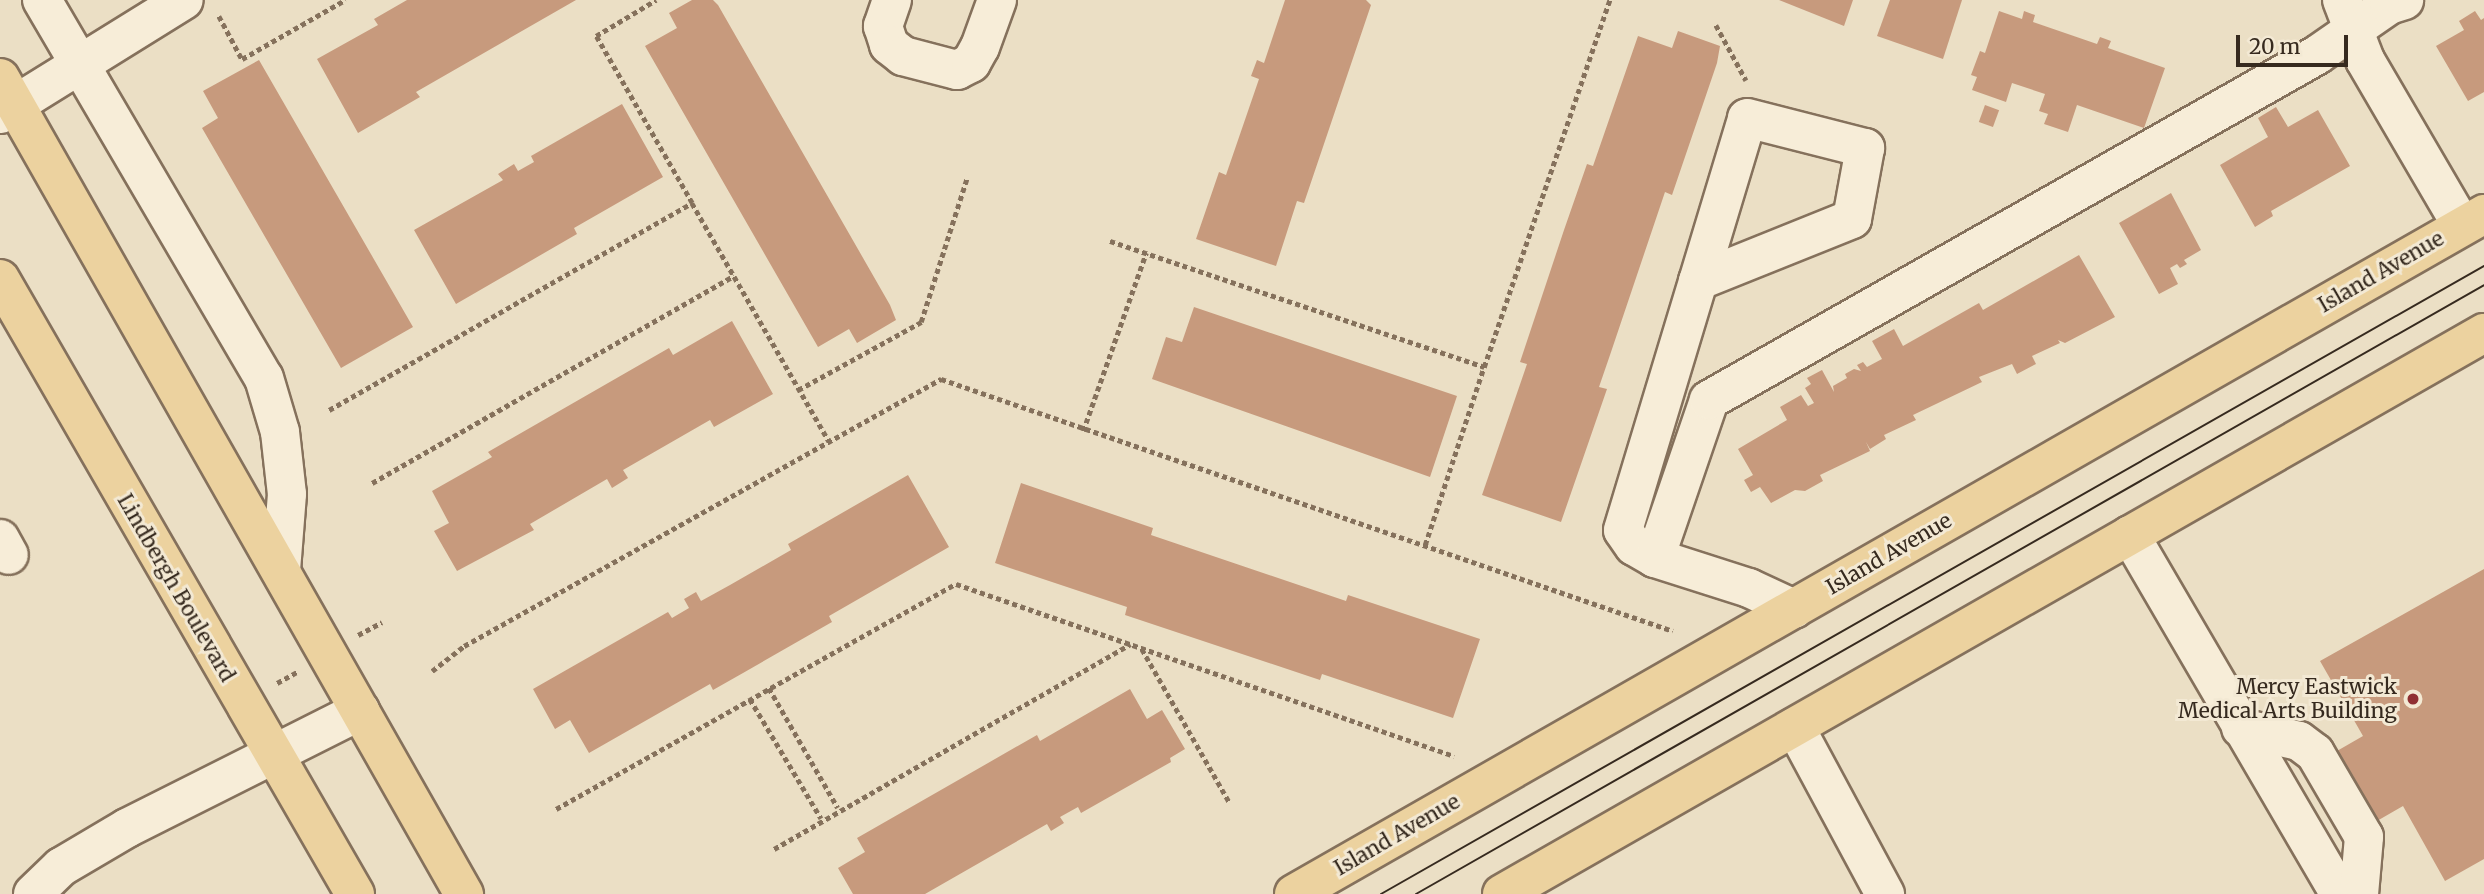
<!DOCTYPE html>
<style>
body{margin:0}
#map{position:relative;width:2484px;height:894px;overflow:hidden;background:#ebdfc5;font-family:Merriweather,serif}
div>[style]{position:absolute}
.building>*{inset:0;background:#c79a7d;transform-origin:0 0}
.path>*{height:4.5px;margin-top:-2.25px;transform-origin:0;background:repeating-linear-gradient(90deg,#85715c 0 5px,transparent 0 8.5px)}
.roads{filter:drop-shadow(2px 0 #85715c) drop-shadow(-2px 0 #85715c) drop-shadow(0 2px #85715c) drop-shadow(0 -2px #85715c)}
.minor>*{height:38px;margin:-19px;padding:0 19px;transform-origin:19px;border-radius:19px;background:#f7edd8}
.major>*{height:38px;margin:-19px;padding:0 19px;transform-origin:19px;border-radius:19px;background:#ecd29f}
.tram>*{height:2px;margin:-1px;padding:0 1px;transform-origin:1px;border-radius:1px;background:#362a1f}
.dots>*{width:19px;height:19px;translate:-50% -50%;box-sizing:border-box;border:4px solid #f3e9d4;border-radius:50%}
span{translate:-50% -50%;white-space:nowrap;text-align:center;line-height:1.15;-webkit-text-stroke:6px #f3e9d4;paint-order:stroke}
.street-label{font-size:21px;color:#362a1f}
.poi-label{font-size:21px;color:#362a1f}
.right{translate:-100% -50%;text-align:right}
.scale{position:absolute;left:2236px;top:35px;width:112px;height:32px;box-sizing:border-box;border:4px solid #362a1f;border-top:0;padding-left:9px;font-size:21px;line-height:24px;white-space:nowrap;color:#362a1f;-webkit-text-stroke:5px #f3e9d4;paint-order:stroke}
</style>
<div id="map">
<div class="building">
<div style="clip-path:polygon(407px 0,576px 0,416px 92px,420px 97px,358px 133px,317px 59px,378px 25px,374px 19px)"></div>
<div style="clip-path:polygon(692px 0,713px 0,718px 5px,890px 305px,896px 320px,857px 343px,849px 329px,818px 347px,645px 46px,677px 28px,669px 13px)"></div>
<div style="clip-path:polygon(1285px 0,1366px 0,1371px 5px,1304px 203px,1297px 201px,1276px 266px,1196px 239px,1219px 172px,1226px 175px,1259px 79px,1251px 76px,1257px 60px,1264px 63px)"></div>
<div style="clip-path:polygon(1779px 0,1853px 0,1844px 26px)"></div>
<div style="clip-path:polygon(1890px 0,1962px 0,1943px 59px,1877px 36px)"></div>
<div style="clip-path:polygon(1999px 11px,2022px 19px,2024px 11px,2035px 15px,2033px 22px,2097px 44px,2100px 37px,2111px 41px,2108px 48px,2165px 68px,2144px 128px,2077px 105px,2068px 132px,2044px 124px,2048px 114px,2039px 111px,2045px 94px,2012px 83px,2006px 102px,1972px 90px,1977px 77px,1971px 75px,1980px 51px,1985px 53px)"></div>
<div style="clip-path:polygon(2475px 11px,2481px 20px,2484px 18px,2484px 92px,2468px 101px,2436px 46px,2464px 30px,2459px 21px)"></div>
<div style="clip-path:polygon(1678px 31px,1720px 46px,1717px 63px,1672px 195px,1665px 192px,1610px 355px,1599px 387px,1607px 389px,1561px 522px,1482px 495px,1527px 364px,1520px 362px,1564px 230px,1587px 164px,1593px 166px,1638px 36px,1672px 48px)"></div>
<div style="clip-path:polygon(259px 60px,413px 327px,341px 368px,202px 128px,218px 118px,203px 91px)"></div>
<div style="clip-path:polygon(622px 104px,663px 177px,574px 228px,577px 234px,456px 304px,414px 230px,503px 180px,498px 174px,514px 164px,518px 171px,534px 162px,531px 156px)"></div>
<div style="left:1985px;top:105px;width:15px;height:18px;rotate:20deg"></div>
<div style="clip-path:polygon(2276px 107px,2288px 127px,2318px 110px,2350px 166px,2271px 211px,2273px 216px,2255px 227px,2220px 165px,2268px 137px,2258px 118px)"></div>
<div style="clip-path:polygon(2171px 193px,2201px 250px,2184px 260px,2187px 264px,2180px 268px,2177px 264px,2170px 268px,2178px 284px,2159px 294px,2119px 223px)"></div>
<div style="clip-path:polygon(2079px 255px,2115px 317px,2065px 343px,2058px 340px,2060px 343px,2032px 356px,2036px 364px,2017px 374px,2012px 364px,1979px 377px,1982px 382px,1913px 415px,1916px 420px,1884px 435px,1886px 439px,1870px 449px,1866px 442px,1870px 451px,1820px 475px,1823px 481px,1805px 491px,1795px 490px,1771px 503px,1760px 487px,1751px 492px,1744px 480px,1753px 475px,1738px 449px,1787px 420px,1780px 407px,1801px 395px,1808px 406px,1814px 403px,1805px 388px,1811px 384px,1807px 378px,1822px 370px,1834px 392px,1833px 386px,1847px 378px,1845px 374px,1854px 369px,1861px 371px,1857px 365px,1863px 362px,1867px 367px,1882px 359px,1872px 341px,1894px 329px,1903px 346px,1979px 303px,1983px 310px)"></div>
<div style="clip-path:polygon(1194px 307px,1457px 396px,1430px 477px,1152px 379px,1166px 337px,1182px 342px)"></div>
<div style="clip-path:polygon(732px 321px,773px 394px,714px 427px,710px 420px,623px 470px,628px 478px,612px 488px,607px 479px,530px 524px,534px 530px,457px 571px,434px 531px,449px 523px,432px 491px,492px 457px,488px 452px,669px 348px,673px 355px)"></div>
<div style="clip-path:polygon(908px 475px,949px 547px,829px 616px,832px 622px,743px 673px,713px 690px,710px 684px,589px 753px,570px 720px,555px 729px,533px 689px,668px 612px,672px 618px,689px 608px,684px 599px,696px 592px,701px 601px,730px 585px,791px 550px,788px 544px)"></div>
<div style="clip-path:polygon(1021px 483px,1153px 528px,1151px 535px,1346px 601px,1348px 595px,1480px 639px,1453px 718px,1322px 674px,1320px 680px,1125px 615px,1127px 607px,995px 563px)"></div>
<div style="clip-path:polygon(2484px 569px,2484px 859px,2445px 881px,2403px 806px,2370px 825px,2330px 755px,2363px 736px,2320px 661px)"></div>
<div style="clip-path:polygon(1130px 689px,1147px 719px,1162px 710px,1185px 749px,1170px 758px,1171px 762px,1081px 813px,1078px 807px,1060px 817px,1064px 823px,1051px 831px,1047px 824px,925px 894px,853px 894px,838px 868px,865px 852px,857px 838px,1037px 735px,1040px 741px)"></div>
</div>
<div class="path">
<div style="left:219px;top:16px;width:49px;rotate:61.9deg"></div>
<div style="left:242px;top:59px;width:119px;rotate:-29.8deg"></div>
<div style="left:1716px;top:25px;width:63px;rotate:61.4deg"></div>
<div style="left:692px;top:203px;width:275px;rotate:60.1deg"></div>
<div style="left:1110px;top:241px;width:395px;rotate:18.6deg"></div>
<div style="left:1484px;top:367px;width:388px;rotate:-71.1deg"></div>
<div style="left:798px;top:390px;width:141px;rotate:-28.9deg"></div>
<div style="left:921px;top:322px;width:151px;rotate:-72.3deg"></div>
<div style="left:329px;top:410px;width:418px;rotate:-29.7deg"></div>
<div style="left:692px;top:203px;width:193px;rotate:-119.9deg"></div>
<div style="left:596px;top:36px;width:70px;rotate:-31deg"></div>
<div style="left:1083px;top:431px;width:189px;rotate:-70.5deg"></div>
<div style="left:372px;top:483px;width:417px;rotate:-29.8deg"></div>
<div style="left:1425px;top:545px;width:188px;rotate:-71.7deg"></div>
<div style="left:358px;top:635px;width:27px;rotate:-28deg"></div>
<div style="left:1142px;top:649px;width:177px;rotate:60.3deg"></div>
<div style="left:432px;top:671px;width:41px;rotate:-38deg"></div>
<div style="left:464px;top:646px;width:547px;rotate:-29.24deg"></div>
<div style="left:941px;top:379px;width:774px;rotate:19deg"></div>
<div style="left:277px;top:683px;width:23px;rotate:-29deg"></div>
<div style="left:769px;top:688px;width:138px;rotate:60.1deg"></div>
<div style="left:750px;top:699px;width:139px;rotate:59.2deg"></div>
<div style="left:556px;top:809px;width:459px;rotate:-29.4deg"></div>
<div style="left:956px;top:584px;width:527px;rotate:19.05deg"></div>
<div style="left:774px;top:849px;width:411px;rotate:-29.9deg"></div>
</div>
<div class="roads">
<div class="minor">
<div style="left:42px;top:0;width:438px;rotate:59.6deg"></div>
<div style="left:264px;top:378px;width:56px;rotate:73.5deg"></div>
<div style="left:280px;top:432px;width:62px;rotate:83.6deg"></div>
<div style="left:287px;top:494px;width:77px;rotate:94.5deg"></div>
<div style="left:892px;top:0;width:28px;rotate:109deg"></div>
<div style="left:883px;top:26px;width:20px;rotate:72deg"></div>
<div style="left:889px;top:45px;width:18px;rotate:38deg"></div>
<div style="left:903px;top:56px;width:56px;rotate:14.5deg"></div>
<div style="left:957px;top:70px;width:16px;rotate:-27deg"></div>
<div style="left:971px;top:63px;width:18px;rotate:-61deg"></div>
<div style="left:980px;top:47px;width:50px;rotate:-70.1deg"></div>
<div style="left:2342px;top:0;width:64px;rotate:69deg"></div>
<div style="left:2365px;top:60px;width:192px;rotate:59.7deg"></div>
<div style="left:0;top:114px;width:216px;rotate:-31.8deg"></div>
<div style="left:2130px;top:535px;width:416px;rotate:59.7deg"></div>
<div style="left:0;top:539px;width:18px;rotate:61deg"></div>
<div style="left:1655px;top:558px;width:24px;rotate:-150deg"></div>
<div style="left:1634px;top:546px;width:19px;rotate:-125deg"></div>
<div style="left:1623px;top:530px;width:430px;rotate:-73.2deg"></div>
<div style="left:1747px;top:118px;width:122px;rotate:14.3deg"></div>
<div style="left:1865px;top:148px;width:72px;rotate:100.4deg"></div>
<div style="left:1852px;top:219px;width:166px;rotate:158.1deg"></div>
<div style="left:1794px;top:609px;width:50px;rotate:-155deg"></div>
<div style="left:1749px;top:588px;width:99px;rotate:-162.3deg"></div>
<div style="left:1655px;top:558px;width:167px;rotate:-71.1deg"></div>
<div style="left:1709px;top:400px;width:699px;rotate:-29.57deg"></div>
<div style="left:2317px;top:55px;width:88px;rotate:-34.8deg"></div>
<div style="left:2389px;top:5px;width:16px;rotate:-18deg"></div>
<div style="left:1795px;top:727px;width:190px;rotate:61.7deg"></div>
<div style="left:2241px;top:728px;width:59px;rotate:12.6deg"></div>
<div style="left:2299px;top:741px;width:20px;rotate:37deg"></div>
<div style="left:2315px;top:753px;width:97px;rotate:59.7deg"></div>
<div style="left:2364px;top:837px;width:57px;rotate:95deg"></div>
<div style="left:33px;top:894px;width:39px;rotate:-44deg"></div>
<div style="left:61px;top:867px;width:77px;rotate:-30.6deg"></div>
<div style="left:127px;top:828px;width:261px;rotate:-26.7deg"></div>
</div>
<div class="major">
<div style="left:0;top:78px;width:939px;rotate:60.38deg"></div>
<div style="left:0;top:279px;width:710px;rotate:60deg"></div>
<div style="left:1294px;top:894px;width:1371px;rotate:-29.74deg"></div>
<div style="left:1502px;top:894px;width:1131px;rotate:-29.74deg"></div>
</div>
</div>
<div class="tram">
<div style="left:1381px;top:894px;width:1269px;rotate:-29.66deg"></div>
<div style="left:1416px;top:894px;width:1229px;rotate:-29.69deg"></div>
</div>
<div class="dots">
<div style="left:2413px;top:699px;background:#903033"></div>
</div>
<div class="street-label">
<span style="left:2381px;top:272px;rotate:-30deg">Island Avenue</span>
<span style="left:1889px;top:554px;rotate:-30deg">Island Avenue</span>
<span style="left:176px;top:588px;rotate:60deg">Lindbergh Boulevard</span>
<span style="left:1397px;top:835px;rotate:-30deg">Island Avenue</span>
</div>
<div class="poi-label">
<span class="right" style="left:2397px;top:699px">Mercy Eastwick<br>Medical Arts Building</span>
</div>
<div class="scale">20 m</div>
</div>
